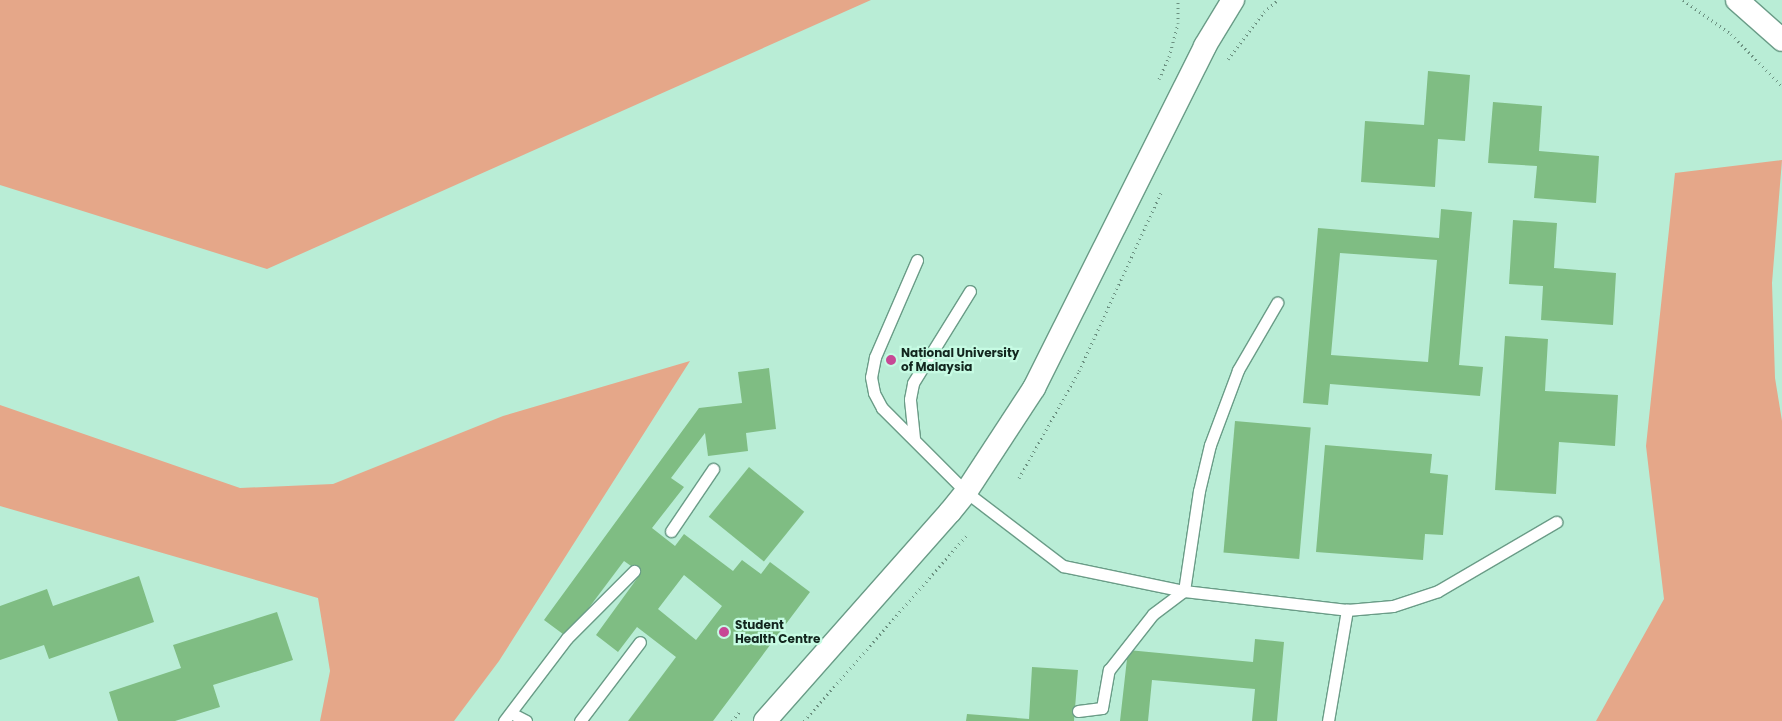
<!DOCTYPE html>
<style>
body{margin:0}
#map{position:relative;width:1782px;height:721px;overflow:hidden;background:#b9edd6;font-family:Poppins,sans-serif}
div>[style]{position:absolute}
.green>*{inset:0;background:#e5a789}
.building>*{inset:0;background:#7fbd83;transform-origin:0 0}
.path>*{height:3px;margin-top:-1.5px;transform-origin:0;background:repeating-linear-gradient(90deg,#6b9080 0 1px,transparent 0 5px)}
.roads{filter:drop-shadow(1px 0 #6a9c87) drop-shadow(-1px 0 #6a9c87) drop-shadow(0 1px #6a9c87) drop-shadow(0 -1px #6a9c87)}
.service>*{height:11px;margin:-5.5px;padding:0 5.5px;transform-origin:5.5px;border-radius:5.5px;background:#fff}
.minor>*{height:22px;margin:-11px;padding:0 11px;transform-origin:11px;border-radius:11px;background:#fff}
.dots>*{width:14px;height:14px;translate:-50% -50%;box-sizing:border-box;border:2px solid #c6fbe3;border-radius:50%}
span{translate:-50% -50%;white-space:nowrap;text-align:center;line-height:1.15;-webkit-text-stroke:4.5px #c6fbe3;paint-order:stroke}
.poi-label{font-size:12px;color:#12261e;font-weight:700}
.left{translate:0 -50%;text-align:left}
</style>
<div id="map">
<div class="green">
<div style="clip-path:polygon(0 0,871px 0,267px 269px,0 185px)"></div>
<div style="clip-path:polygon(1782px 160px,1772px 283px,1775px 378px,1782px 421px,1782px 721px,1596px 721px,1664px 599px,1646px 446px,1675px 173px)"></div>
<div style="clip-path:polygon(690px 361px,499px 661px,454px 721px,320px 721px,330px 671px,318px 598px,0 506px,0 405px,240px 488px,333px 484px,503px 416px)"></div>
</div>
<div class="building">
<div style="clip-path:polygon(1428px 71px,1470px 75px,1465px 141px,1438px 139px,1435px 187px,1361px 182px,1365px 121px,1424px 125px)"></div>
<div style="clip-path:polygon(1493px 102px,1542px 106px,1539px 151px,1599px 156px,1596px 203px,1534px 198px,1537px 166px,1488px 163px)"></div>
<div style="clip-path:polygon(evenodd,1441px 209px,1472px 212px,1459px 365px,1483px 367px,1480px 396px,1330px 384px,1328px 405px,1303px 403px,1318px 228px,1439px 238px,1441px 209px,1340px 253px,1437px 260px,1428px 362px,1331px 355px,1340px 253px)"></div>
<div style="clip-path:polygon(1513px 220px,1557px 223px,1554px 268px,1616px 273px,1613px 325px,1541px 320px,1543px 286px,1509px 284px)"></div>
<div style="clip-path:polygon(1505px 336px,1548px 339px,1545px 391px,1618px 395px,1615px 446px,1559px 442px,1556px 494px,1495px 490px)"></div>
<div style="clip-path:polygon(evenodd,769px 368px,776px 429px,746px 433px,748px 451px,708px 456px,705px 433px,671px 478px,684px 487px,652px 528px,675px 546px,684px 534px,733px 571px,742px 560px,761px 574px,770px 562px,810px 592px,713px 721px,628px 721px,676px 657px,637px 627px,618px 652px,596px 635px,641px 573px,624px 561px,567px 637px,544px 620px,699px 408px,742px 403px,738px 372px,769px 368px,684px 575px,722px 606px,696px 640px,658px 609px,684px 575px)"></div>
<div style="left:1235px;top:421px;width:76px;height:132px;rotate:5deg"></div>
<div style="clip-path:polygon(1325px 445px,1432px 454px,1430px 473px,1448px 475px,1443px 535px,1425px 534px,1423px 560px,1316px 552px)"></div>
<div style="left:749px;top:467px;width:71px;height:64px;rotate:39deg"></div>
<div style="clip-path:polygon(139px 576px,154px 622px,49px 659px,44px 645px,0 660px,0 606px,47px 589px,53px 606px)"></div>
<div style="clip-path:polygon(277px 612px,293px 660px,213px 685px,220px 707px,175px 721px,118px 721px,109px 692px,181px 668px,173px 645px)"></div>
<div style="clip-path:polygon(1255px 639px,1284px 642px,1277px 721px,1252px 721px,1255px 689px,1152px 680px,1148px 721px,1120px 721px,1128px 650px,1253px 662px)"></div>
<div style="clip-path:polygon(1032px 667px,1078px 670px,1074px 721px,966px 721px,967px 714px,1029px 719px)"></div>
</div>
<div class="path">
<div style="left:1683px;top:0;width:59px;rotate:35.3deg"></div>
<div style="left:1731px;top:34px;width:73px;rotate:45.6deg"></div>
<div style="left:1228px;top:59px;width:59px;rotate:-52.5deg"></div>
<div style="left:1264px;top:12px;width:18px;rotate:-41deg"></div>
<div style="left:1159px;top:79px;width:24px;rotate:-66deg"></div>
<div style="left:1169px;top:57px;width:35px;rotate:-75deg"></div>
<div style="left:1178px;top:23px;width:23px;rotate:-90deg"></div>
<div style="left:1019px;top:478px;width:123px;rotate:-60.7deg"></div>
<div style="left:1079px;top:371px;width:196px;rotate:-65.3deg"></div>
<div style="left:732px;top:721px;width:14px;rotate:-51deg"></div>
<div style="left:804px;top:721px;width:247px;rotate:-48.8deg"></div>
</div>
<div class="roads">
<div class="service">
<div style="left:917px;top:260px;width:106px;rotate:113.4deg"></div>
<div style="left:875px;top:357px;width:20px;rotate:101deg"></div>
<div style="left:871px;top:377px;width:16px;rotate:79deg"></div>
<div style="left:874px;top:393px;width:17px;rotate:62deg"></div>
<div style="left:882px;top:408px;width:119px;rotate:45deg"></div>
<div style="left:966px;top:492px;width:122px;rotate:37.3deg"></div>
<div style="left:1063px;top:566px;width:124px;rotate:11.7deg"></div>
<div style="left:1184px;top:591px;width:164px;rotate:6.6deg"></div>
<div style="left:1347px;top:610px;width:46px;rotate:-5deg"></div>
<div style="left:1393px;top:606px;width:47px;rotate:-18.4deg"></div>
<div style="left:1438px;top:591px;width:137px;rotate:-30.3deg"></div>
<div style="left:914px;top:438px;width:39px;rotate:-96deg"></div>
<div style="left:910px;top:399px;width:16px;rotate:-79deg"></div>
<div style="left:913px;top:383px;width:108px;rotate:-58.2deg"></div>
<div style="left:671px;top:531px;width:75px;rotate:-55.9deg"></div>
<div style="left:1078px;top:711px;width:24px;rotate:-7deg"></div>
<div style="left:1102px;top:708px;width:39px;rotate:-80deg"></div>
<div style="left:1109px;top:670px;width:71px;rotate:-51.8deg"></div>
<div style="left:1153px;top:614px;width:39px;rotate:-37deg"></div>
<div style="left:1184px;top:591px;width:101px;rotate:-81.5deg"></div>
<div style="left:1199px;top:491px;width:47px;rotate:-76.6deg"></div>
<div style="left:1210px;top:445px;width:80px;rotate:-69.5deg"></div>
<div style="left:1238px;top:370px;width:78px;rotate:-59.8deg"></div>
<div style="left:511px;top:713px;width:17px;rotate:28deg"></div>
<div style="left:504px;top:721px;width:104px;rotate:-52.8deg"></div>
<div style="left:567px;top:638px;width:95px;rotate:-45deg"></div>
<div style="left:580px;top:721px;width:99px;rotate:-52.8deg"></div>
<div style="left:1328px;top:721px;width:113px;rotate:-80.3deg"></div>
</div>
<div class="minor">
<div style="left:1737px;top:0;width:60px;rotate:41.6deg"></div>
<div style="left:765px;top:721px;width:279px;rotate:-48.5deg"></div>
<div style="left:950px;top:512px;width:26px;rotate:-51deg"></div>
<div style="left:966px;top:492px;width:124px;rotate:-56.8deg"></div>
<div style="left:1034px;top:388px;width:382px;rotate:-63.4deg"></div>
<div style="left:1205px;top:46px;width:54px;rotate:-58.7deg"></div>
</div>
</div>
<div class="dots">
<div style="left:891px;top:360px;background:#c74895"></div>
<div style="left:724px;top:632px;background:#c74895"></div>
</div>
<div class="poi-label">
<span class="left" style="left:901px;top:360px">National University<br>of Malaysia</span>
<span class="left" style="left:735px;top:632px">Student<br>Health Centre</span>
</div>
</div>
